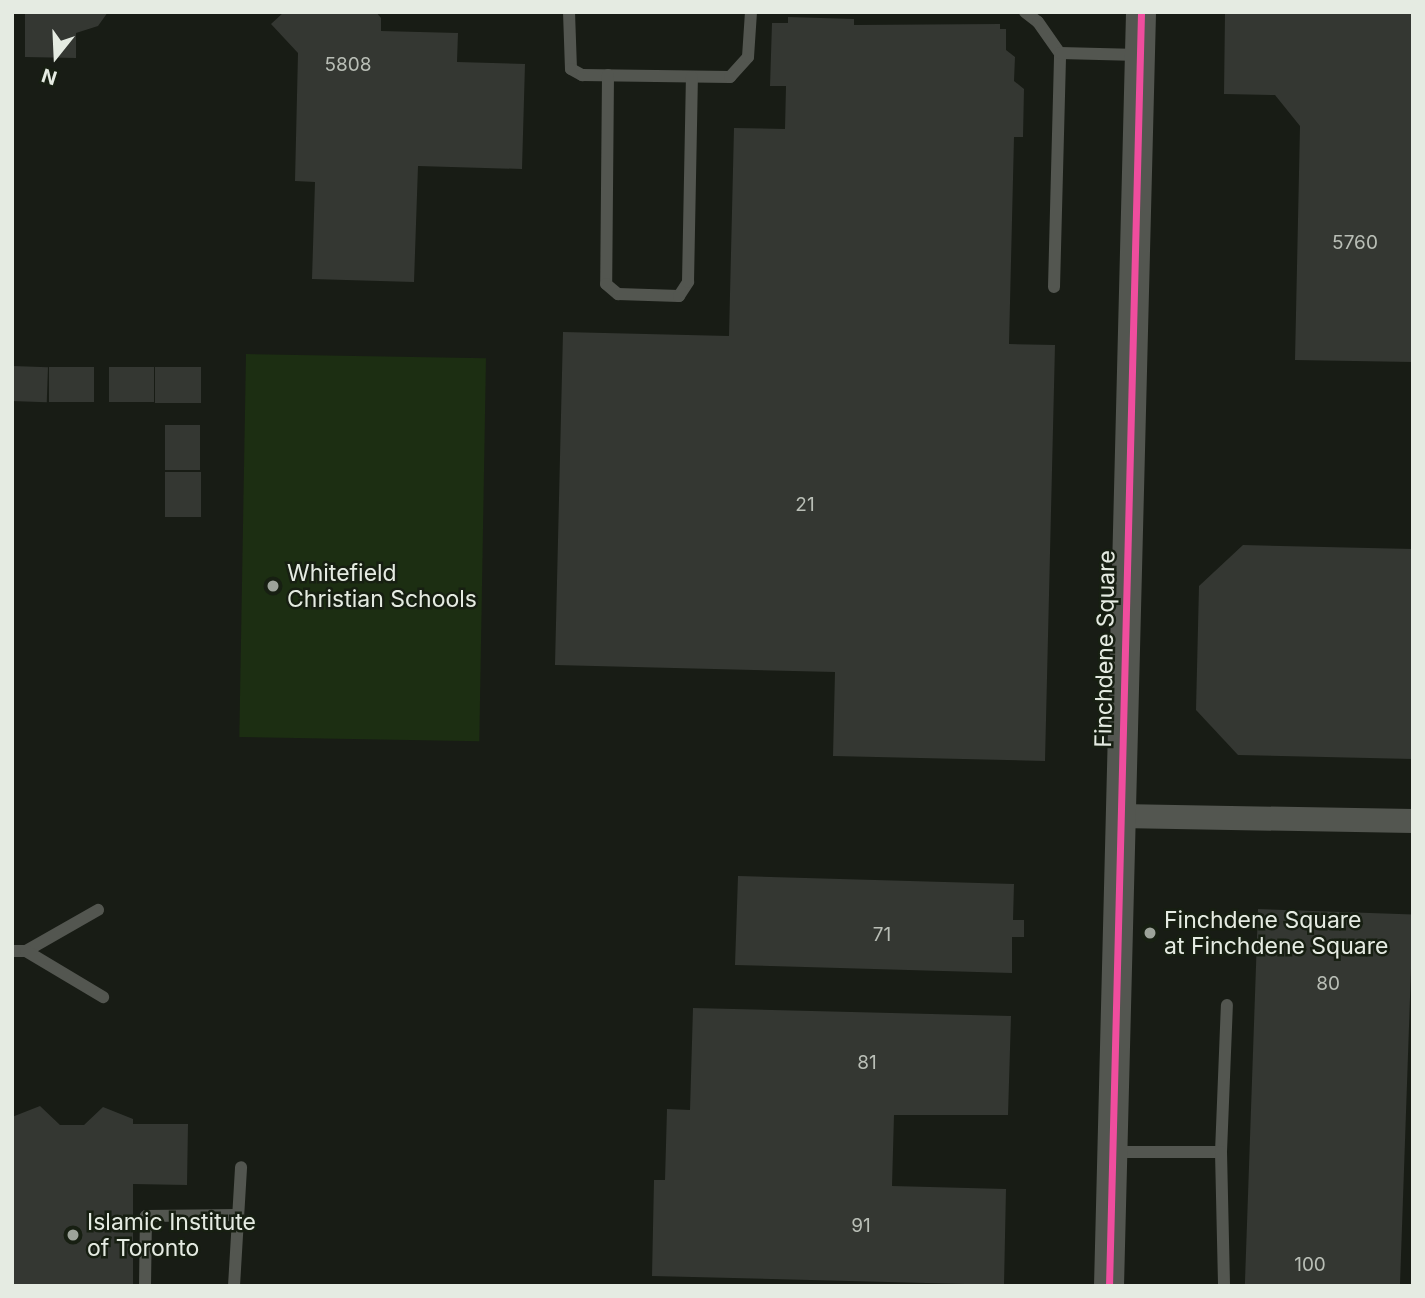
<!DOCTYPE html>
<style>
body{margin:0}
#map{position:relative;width:1425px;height:1298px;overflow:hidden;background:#181c15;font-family:Inter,sans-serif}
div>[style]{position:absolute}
.green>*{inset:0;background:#1c2e12;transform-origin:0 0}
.building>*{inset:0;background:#343732;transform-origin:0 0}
.service>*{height:12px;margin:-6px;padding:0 6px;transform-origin:6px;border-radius:6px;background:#535650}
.minor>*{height:24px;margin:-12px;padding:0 12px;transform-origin:12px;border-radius:12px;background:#535650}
.tertiary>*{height:30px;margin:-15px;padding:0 15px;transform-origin:15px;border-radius:15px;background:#535650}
.cycleway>*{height:7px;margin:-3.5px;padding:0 3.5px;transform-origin:3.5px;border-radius:3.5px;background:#ef4d9e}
.dots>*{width:19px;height:19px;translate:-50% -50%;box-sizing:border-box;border:4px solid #171f12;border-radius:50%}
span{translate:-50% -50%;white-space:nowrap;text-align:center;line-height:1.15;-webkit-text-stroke:5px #171f12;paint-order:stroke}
.number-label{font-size:19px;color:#b9beb6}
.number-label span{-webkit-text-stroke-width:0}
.poi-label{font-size:23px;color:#e5ebe2}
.left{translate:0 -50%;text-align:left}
.street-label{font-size:23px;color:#e5ebe2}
.frame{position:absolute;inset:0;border:14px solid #e5ebe2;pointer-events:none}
.north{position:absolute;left:21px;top:21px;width:70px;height:70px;-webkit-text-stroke:5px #171f12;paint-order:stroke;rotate:198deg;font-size:19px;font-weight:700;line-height:28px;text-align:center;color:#e5ebe2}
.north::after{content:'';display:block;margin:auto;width:24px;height:32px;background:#e5ebe2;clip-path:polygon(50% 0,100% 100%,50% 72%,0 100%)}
</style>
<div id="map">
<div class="green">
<div style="left:246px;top:354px;width:240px;height:383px;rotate:1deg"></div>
</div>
<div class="building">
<div style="clip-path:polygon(25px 12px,108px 12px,98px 26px,76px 33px,76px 58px,25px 57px)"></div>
<div style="clip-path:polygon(284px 12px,376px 12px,381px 18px,381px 31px,458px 33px,457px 62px,525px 64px,522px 169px,418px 166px,414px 282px,312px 279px,315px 182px,295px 181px,298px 53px,271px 24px)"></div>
<div style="clip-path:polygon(1413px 12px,1413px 362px,1295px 360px,1300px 126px,1275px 95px,1224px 94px,1225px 13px)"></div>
<div style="clip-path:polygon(788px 17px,854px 19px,854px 25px,1000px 24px,1000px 29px,1006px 29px,1006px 50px,1015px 57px,1014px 81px,1024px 89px,1023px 137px,1014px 137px,1009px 344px,1055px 345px,1045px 761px,833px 756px,835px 672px,555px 665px,563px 332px,729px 336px,734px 128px,785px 129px,786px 86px,770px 86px,772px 23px,788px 23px)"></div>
<div style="left:12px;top:366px;width:36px;height:35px;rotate:2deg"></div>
<div style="left:49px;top:367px;width:45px;height:35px"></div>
<div style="left:109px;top:367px;width:45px;height:35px"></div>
<div style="left:155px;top:367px;width:46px;height:36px"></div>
<div style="left:165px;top:425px;width:35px;height:45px"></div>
<div style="left:165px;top:472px;width:36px;height:45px"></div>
<div style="clip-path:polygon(1243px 545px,1413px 549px,1413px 759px,1238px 755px,1196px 710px,1199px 586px)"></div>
<div style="clip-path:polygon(738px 876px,1014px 884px,1013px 920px,1024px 920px,1024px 937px,1012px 937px,1012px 973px,735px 965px)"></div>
<div style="left:1258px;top:909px;width:155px;height:377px;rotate:2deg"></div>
<div style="clip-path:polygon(693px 1008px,1011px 1016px,1008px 1115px,894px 1115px,892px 1186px,1006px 1189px,1004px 1285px,652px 1276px,654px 1180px,665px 1180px,667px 1109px,690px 1110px)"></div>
<div style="clip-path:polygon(40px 1106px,60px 1125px,84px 1125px,103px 1107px,133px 1119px,133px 1124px,188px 1124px,187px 1185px,133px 1184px,133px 1286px,12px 1286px,12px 1117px)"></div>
</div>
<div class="service">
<div style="left:569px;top:12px;width:57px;rotate:88deg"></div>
<div style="left:571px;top:69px;width:13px;rotate:29deg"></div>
<div style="left:582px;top:75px;width:148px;rotate:0.8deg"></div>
<div style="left:730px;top:77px;width:27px;rotate:-48deg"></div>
<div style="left:748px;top:57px;width:45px;rotate:-86.2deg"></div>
<div style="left:1025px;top:12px;width:16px;rotate:38deg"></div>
<div style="left:1038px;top:22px;width:38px;rotate:55deg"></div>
<div style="left:608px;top:75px;width:209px;rotate:90.5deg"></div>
<div style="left:606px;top:284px;width:16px;rotate:40deg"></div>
<div style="left:618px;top:294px;width:61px;rotate:1.9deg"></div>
<div style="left:679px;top:296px;width:17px;rotate:-57deg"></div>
<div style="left:688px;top:282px;width:205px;rotate:-88.9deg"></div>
<div style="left:1054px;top:287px;width:234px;rotate:-88.5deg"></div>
<div style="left:1060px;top:53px;width:79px;rotate:1.5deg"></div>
<div style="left:12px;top:951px;width:14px"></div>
<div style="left:26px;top:951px;width:83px;rotate:-29.7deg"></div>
<div style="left:26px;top:951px;width:90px;rotate:30.9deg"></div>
<div style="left:1112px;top:1152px;width:109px"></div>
<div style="left:1221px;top:1152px;width:147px;rotate:-87.7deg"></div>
<div style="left:1221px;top:1152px;width:134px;rotate:88.7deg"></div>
<div style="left:145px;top:1286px;width:70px;rotate:-89.2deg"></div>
<div style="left:146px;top:1216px;width:91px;rotate:-0.6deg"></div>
<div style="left:234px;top:1286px;width:119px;rotate:-86.6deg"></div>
</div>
<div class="minor">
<div style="left:1120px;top:816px;width:293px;rotate:1deg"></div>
</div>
<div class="tertiary">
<div style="left:1109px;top:1286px;width:1274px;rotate:-88.56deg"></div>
</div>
<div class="cycleway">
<div style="left:1109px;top:1286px;width:1274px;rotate:-88.56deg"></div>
</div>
<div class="dots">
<div style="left:273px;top:586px;background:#9da39a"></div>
<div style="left:1150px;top:933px;background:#9da39a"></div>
<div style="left:73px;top:1235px;background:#9da39a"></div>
</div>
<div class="number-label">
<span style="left:348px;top:65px">5808</span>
<span style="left:1355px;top:243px">5760</span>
<span style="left:805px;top:505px">21</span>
<span style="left:882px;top:935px">71</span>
<span style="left:1328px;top:984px">80</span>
<span style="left:867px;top:1063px">81</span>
<span style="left:861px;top:1226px">91</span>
<span style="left:1310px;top:1265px">100</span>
</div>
<div class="poi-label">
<span class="left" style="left:287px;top:586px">Whitefield<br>Christian Schools</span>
<span class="left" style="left:1164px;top:933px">Finchdene Square<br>at Finchdene Square</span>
<span class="left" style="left:87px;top:1235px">Islamic Institute<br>of Toronto</span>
</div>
<div class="street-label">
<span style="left:1105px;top:649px;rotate:-89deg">Finchdene Square</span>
</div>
<div class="frame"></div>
<div class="north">N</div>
</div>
